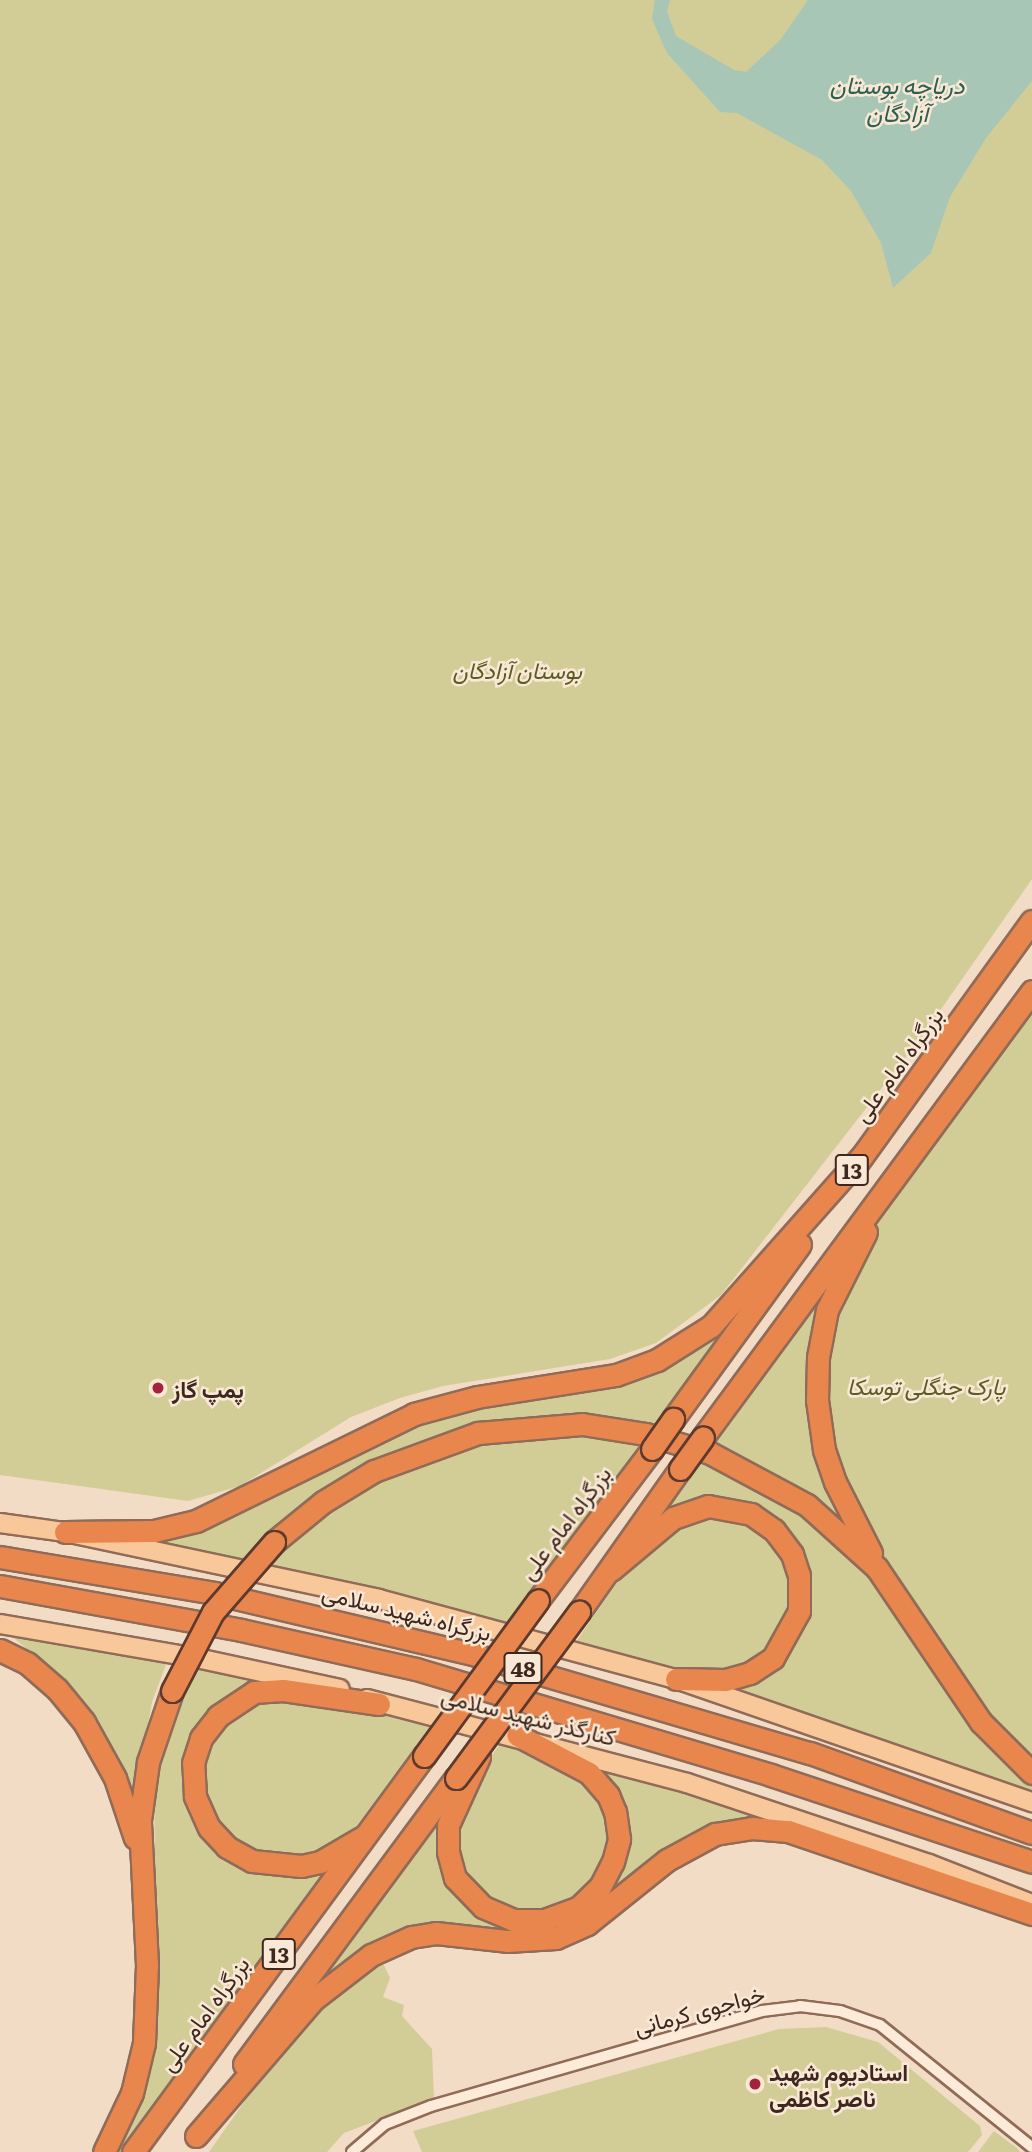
<!DOCTYPE html>
<meta charset="utf-8">
<style>
body{margin:0}
#map{position:relative;width:1032px;height:2152px;overflow:hidden;background:#f3dcc5;font-family:Literata,Vazirmatn,serif}
div>[style]{position:absolute}
.green>*{inset:0;background:#d2cd97}
.water>*{inset:0;background:#a7c6b6}
.roads{filter:drop-shadow(2px 0 #906b58) drop-shadow(-2px 0 #906b58) drop-shadow(0 2px #906b58) drop-shadow(0 -2px #906b58)}
.street>*{height:10px;margin:-5px;padding:0 5px;transform-origin:5px;border-radius:5px;background:#fcebd9}
.primary>*{height:18px;margin:-9px;padding:0 9px;transform-origin:9px;border-radius:9px;background:#f9c89a}
.highway>*{height:21px;margin:-10.5px;padding:0 10.5px;transform-origin:10.5px;border-radius:10.5px;background:#e9864e}
.bridges{filter:drop-shadow(2px 0 #5d3a2d) drop-shadow(-2px 0 #5d3a2d) drop-shadow(0 2px #5d3a2d) drop-shadow(0 -2px #5d3a2d)}
.highway-bridge>*{height:21px;margin:-10.5px;padding:0 10.5px;transform-origin:10.5px;border-radius:10.5px;background:#e9864e}
.dots>*{width:19px;height:19px;translate:-50% -50%;box-sizing:border-box;border:4px solid #f9e8d5;border-radius:50%}
span{translate:-50% -50%;white-space:nowrap;text-align:center;line-height:1.15;-webkit-text-stroke:5px #f9e8d5;paint-order:stroke}
.shield-label span{padding:2px 5px;background:#f9e8d5;border:2px solid;border-radius:5px;-webkit-text-stroke-width:0}
.shield-label{font-size:21px;color:#3e271e;font-weight:700}
.park-label{font-size:23px;color:#5a5d22;font-style:italic}
.street-label{font-size:23px;color:#3e271e}
.poi-label{font-size:23px;color:#3e271e;font-weight:700}
.left{translate:0 -50%;text-align:left}
.water-label{font-size:24px;color:#2c6052;font-style:italic}
</style>
<div id="map">
<div class="green">
<div style="clip-path:polygon(0 0,1032px 0,1032px 879px,923px 1035px,721px 1295px,656px 1343px,610px 1359px,443px 1386px,400px 1398px,351px 1417px,240px 1486px,188px 1501px,0 1475px)"></div>
<div style="clip-path:polygon(1032px 1011px,1032px 1758px,992px 1719px,932px 1639px,855px 1517px,841px 1489px,820px 1395px,822px 1353px,860px 1247px)"></div>
<div style="clip-path:polygon(851px 1254px,814px 1392px,868px 1552px,707px 1446px)"></div>
<div style="clip-path:polygon(781px 1255px,655px 1431px,461px 1430px,429px 1439px,401px 1451px,244px 1565px,122px 1539px,140px 1538px,409px 1423px,651px 1369px)"></div>
<div style="clip-path:polygon(553px 1429px,647px 1441px,503px 1628px,256px 1568px,321px 1510px,432px 1452px)"></div>
<div style="clip-path:polygon(701px 1456px,764px 1485px,846px 1546px,1032px 1781px,1032px 1798px,692px 1681px,748px 1678px,807px 1596px,756px 1510px,653px 1524px)"></div>
<div style="clip-path:polygon(729px 1510px,779px 1540px,797px 1597px,761px 1662px,701px 1676px,573px 1646px,616px 1584px,663px 1530px)"></div>
<div style="clip-path:polygon(5px 1631px,167px 1662px,152px 1702px,133px 1806px,126px 1778px,70px 1684px)"></div>
<div style="clip-path:polygon(191px 1663px,338px 1694px,251px 1688px,188px 1766px,235px 1860px,342px 1856px,121px 2152px,112px 2152px,156px 1959px,154px 1782px)"></div>
<div style="clip-path:polygon(283px 1692px,431px 1725px,357px 1825px,341px 1842px,312px 1859px,244px 1854px,207px 1817px,200px 1757px,230px 1710px)"></div>
<div style="clip-path:polygon(501px 1743px,597px 1786px,615px 1837px,589px 1894px,522px 1917px,466px 1887px,451px 1844px,473px 1780px)"></div>
<div style="clip-path:polygon(586px 1759px,782px 1822px,747px 1822px,599px 1907px,535px 1933px,435px 1927px,304px 2001px,437px 1818px,448px 1810px,472px 1903px,567px 1918px,623px 1840px)"></div>
<div style="clip-path:polygon(380px 1957px,390px 1978px,383px 1997px,404px 2005px,402px 2016px,432px 2049px,434px 2099px,344px 2133px,327px 2152px,209px 2152px,298px 2025px)"></div>
<div style="clip-path:polygon(826px 2027px,878px 2042px,980px 2126px,982px 2135px,968px 2152px,422px 2152px,413px 2131px,779px 2029px)"></div>
<div style="clip-path:polygon(994px 2131px,1017px 2148px,1020px 2152px,978px 2152px)"></div>
</div>
<div class="water">
<div style="clip-path:polygon(655px 0,670px 0,667px 11px,676px 36px,734px 70px,746px 72px,781px 39px,808px 0,1032px 0,1032px 81px,986px 138px,950px 197px,931px 253px,893px 288px,881px 243px,851px 191px,822px 160px,737px 113px,720px 112px,667px 53px,652px 19px)"></div>
</div>
<div class="roads">
<div class="street">
<div style="left:352px;top:2152px;width:43px;rotate:-40.3deg"></div>
<div style="left:385px;top:2124px;width:49px;rotate:-21.4deg"></div>
<div style="left:431px;top:2106px;width:344px;rotate:-16deg"></div>
<div style="left:762px;top:2011px;width:38px;rotate:-7deg"></div>
<div style="left:800px;top:2006px;width:40px;rotate:7.1deg"></div>
<div style="left:840px;top:2011px;width:42px;rotate:19.3deg"></div>
<div style="left:880px;top:2025px;width:195px;rotate:38.8deg"></div>
</div>
<div class="primary">
<div style="left:0;top:1523px;width:66px;rotate:7.9deg"></div>
<div style="left:65px;top:1532px;width:321px;rotate:12deg"></div>
<div style="left:379px;top:1599px;width:308px;rotate:15.1deg"></div>
<div style="left:676px;top:1679px;width:377px;rotate:19.1deg"></div>
<div style="left:0;top:1624px;width:200px;rotate:9.8deg"></div>
<div style="left:197px;top:1658px;width:146px;rotate:12.2deg"></div>
<div style="left:367px;top:1699px;width:331px;rotate:14.7deg"></div>
<div style="left:687px;top:1783px;width:255px;rotate:18.5deg"></div>
<div style="left:929px;top:1864px;width:110px;rotate:21.2deg"></div>
</div>
<div class="highway">
<div style="left:855px;top:1166px;width:302px;rotate:-54.2deg"></div>
<div style="left:866px;top:1232px;width:87px;rotate:116.6deg"></div>
<div style="left:827px;top:1310px;width:48px;rotate:100.8deg"></div>
<div style="left:818px;top:1357px;width:43px;rotate:91.3deg"></div>
<div style="left:817px;top:1400px;width:50px;rotate:82deg"></div>
<div style="left:824px;top:1450px;width:34px;rotate:71deg"></div>
<div style="left:835px;top:1482px;width:80px;rotate:63.1deg"></div>
<div style="left:673px;top:1419px;width:216px;rotate:-54deg"></div>
<div style="left:703px;top:1437px;width:554px;rotate:-53.58deg"></div>
<div style="left:65px;top:1532px;width:89px;rotate:-0.6deg"></div>
<div style="left:154px;top:1531px;width:43px;rotate:-13.4deg"></div>
<div style="left:196px;top:1521px;width:243px;rotate:-26.1deg"></div>
<div style="left:414px;top:1414px;width:65px;rotate:-15.1deg"></div>
<div style="left:477px;top:1397px;width:141px;rotate:-9deg"></div>
<div style="left:616px;top:1375px;width:44px;rotate:-20.1deg"></div>
<div style="left:657px;top:1360px;width:64px;rotate:-32.2deg"></div>
<div style="left:711px;top:1326px;width:227px;rotate:-48.4deg"></div>
<div style="left:274px;top:1542px;width:63px;rotate:-39.2deg"></div>
<div style="left:323px;top:1502px;width:60px;rotate:-31.3deg"></div>
<div style="left:374px;top:1471px;width:111px;rotate:-20.1deg"></div>
<div style="left:478px;top:1433px;width:104px;rotate:-4.9deg"></div>
<div style="left:582px;top:1424px;width:65px;rotate:8.9deg"></div>
<div style="left:646px;top:1434px;width:67px;rotate:16.5deg"></div>
<div style="left:710px;top:1453px;width:110px;rotate:28.2deg"></div>
<div style="left:807px;top:1505px;width:94px;rotate:42deg"></div>
<div style="left:877px;top:1568px;width:186px;rotate:56deg"></div>
<div style="left:981px;top:1722px;width:72px;rotate:45deg"></div>
<div style="left:0;top:1557px;width:217px;rotate:9.5deg"></div>
<div style="left:214px;top:1593px;width:269px;rotate:13.3deg"></div>
<div style="left:476px;top:1655px;width:348px;rotate:16.4deg"></div>
<div style="left:810px;top:1753px;width:236px;rotate:19.8deg"></div>
<div style="left:611px;top:1570px;width:81px;rotate:-40deg"></div>
<div style="left:673px;top:1518px;width:37px;rotate:-19deg"></div>
<div style="left:708px;top:1506px;width:44px;rotate:10.5deg"></div>
<div style="left:751px;top:1514px;width:28px;rotate:35deg"></div>
<div style="left:774px;top:1530px;width:30px;rotate:53deg"></div>
<div style="left:792px;top:1554px;width:22px;rotate:72deg"></div>
<div style="left:799px;top:1575px;width:36px;rotate:90deg"></div>
<div style="left:799px;top:1611px;width:54px;rotate:119deg"></div>
<div style="left:773px;top:1658px;width:27px;rotate:147deg"></div>
<div style="left:750px;top:1673px;width:26px;rotate:164deg"></div>
<div style="left:725px;top:1680px;width:49px;rotate:-178.8deg"></div>
<div style="left:0;top:1586px;width:245px;rotate:10.3deg"></div>
<div style="left:241px;top:1630px;width:179px;rotate:12.6deg"></div>
<div style="left:416px;top:1669px;width:370px;rotate:16.6deg"></div>
<div style="left:771px;top:1775px;width:275px;rotate:18.4deg"></div>
<div style="left:538px;top:1600px;width:189px;rotate:-52.9deg"></div>
<div style="left:579px;top:1612px;width:175px;rotate:-54.8deg"></div>
<div style="left:0;top:1650px;width:30px;rotate:26deg"></div>
<div style="left:27px;top:1663px;width:40px;rotate:41deg"></div>
<div style="left:57px;top:1689px;width:43px;rotate:50.7deg"></div>
<div style="left:84px;top:1722px;width:64px;rotate:61deg"></div>
<div style="left:115px;top:1778px;width:63px;rotate:71.6deg"></div>
<div style="left:479px;top:1757px;width:75px;rotate:114.5deg"></div>
<div style="left:448px;top:1825px;width:27px;rotate:90deg"></div>
<div style="left:448px;top:1852px;width:27px;rotate:75deg"></div>
<div style="left:455px;top:1878px;width:40px;rotate:46deg"></div>
<div style="left:483px;top:1907px;width:33px;rotate:23deg"></div>
<div style="left:513px;top:1920px;width:31px"></div>
<div style="left:544px;top:1920px;width:37px;rotate:-20deg"></div>
<div style="left:579px;top:1907px;width:29px;rotate:-44deg"></div>
<div style="left:600px;top:1887px;width:28px;rotate:-63deg"></div>
<div style="left:613px;top:1862px;width:24px;rotate:-75deg"></div>
<div style="left:619px;top:1839px;width:27px;rotate:-98deg"></div>
<div style="left:615px;top:1812px;width:18px;rotate:-112deg"></div>
<div style="left:608px;top:1795px;width:29px;rotate:-131deg"></div>
<div style="left:589px;top:1773px;width:81px;rotate:-152.2deg"></div>
<div style="left:361px;top:1838px;width:48px;rotate:149.7deg"></div>
<div style="left:320px;top:1862px;width:19px;rotate:168deg"></div>
<div style="left:301px;top:1866px;width:49px;rotate:-174.2deg"></div>
<div style="left:252px;top:1861px;width:29px;rotate:-151deg"></div>
<div style="left:227px;top:1847px;width:26px;rotate:-133deg"></div>
<div style="left:209px;top:1828px;width:35px;rotate:-114deg"></div>
<div style="left:195px;top:1796px;width:33px;rotate:-93deg"></div>
<div style="left:193px;top:1763px;width:26px;rotate:-72deg"></div>
<div style="left:201px;top:1738px;width:28px;rotate:-52deg"></div>
<div style="left:218px;top:1716px;width:43px;rotate:-33.7deg"></div>
<div style="left:254px;top:1692px;width:29px;rotate:-4deg"></div>
<div style="left:283px;top:1690px;width:97px;rotate:8.3deg"></div>
<div style="left:244px;top:2064px;width:356px;rotate:-53.5deg"></div>
<div style="left:196px;top:2136px;width:181px;rotate:-49.3deg"></div>
<div style="left:314px;top:1999px;width:72px;rotate:-37.7deg"></div>
<div style="left:371px;top:1955px;width:44px;rotate:-24.2deg"></div>
<div style="left:411px;top:1937px;width:25px;rotate:-9deg"></div>
<div style="left:436px;top:1933px;width:71px;rotate:6.4deg"></div>
<div style="left:507px;top:1941px;width:49px;rotate:-3.5deg"></div>
<div style="left:556px;top:1938px;width:34px;rotate:-24deg"></div>
<div style="left:587px;top:1924px;width:102px;rotate:-38.7deg"></div>
<div style="left:667px;top:1860px;width:55px;rotate:-28.4deg"></div>
<div style="left:715px;top:1834px;width:37px;rotate:-9deg"></div>
<div style="left:752px;top:1828px;width:36px;rotate:5deg"></div>
<div style="left:788px;top:1831px;width:258px;rotate:18.8deg"></div>
<div style="left:104px;top:2152px;width:65px;rotate:-64.6deg"></div>
<div style="left:132px;top:2093px;width:51px;rotate:-76.5deg"></div>
<div style="left:144px;top:2043px;width:78px;rotate:-87.8deg"></div>
<div style="left:147px;top:1965px;width:145px;rotate:-92.8deg"></div>
<div style="left:140px;top:1820px;width:59px;rotate:-82.1deg"></div>
<div style="left:148px;top:1762px;width:75px;rotate:-71.3deg"></div>
<div style="left:133px;top:2152px;width:491px;rotate:-53.7deg"></div>
</div>
</div>
<div class="bridges">
<div class="highway-bridge">
<div style="left:652px;top:1449px;width:37px;rotate:-55deg"></div>
<div style="left:680px;top:1469px;width:39px;rotate:-54deg"></div>
<div style="left:172px;top:1691px;width:89px;rotate:-62.6deg"></div>
<div style="left:213px;top:1612px;width:93px;rotate:-48.9deg"></div>
<div style="left:424px;top:1756px;width:193px;rotate:-53.8deg"></div>
<div style="left:456px;top:1778px;width:207px;rotate:-53.5deg"></div>
</div>
</div>
<div class="dots">
<div style="left:158px;top:1388px;background:#a5223d"></div>
<div style="left:755px;top:2084px;background:#a5223d"></div>
</div>
<div class="shield-label">
<span style="left:852px;top:1170px">13</span>
<span style="left:523px;top:1668px">48</span>
<span style="left:279px;top:1954px">13</span>
</div>
<div class="park-label">
<span style="left:517px;top:669px">بوستان آزادگان</span>
<span style="left:926px;top:1385px">پارک جنگلی توسکا</span>
</div>
<div class="street-label">
<span style="left:897px;top:1064px;rotate:-54deg">بزرگراه امام علی</span>
<span style="left:564px;top:1522px;rotate:-53deg">بزرگراه امام علی</span>
<span style="left:407px;top:1611px;rotate:14deg">بزرگراه شهید سلامی</span>
<span style="left:529px;top:1715px;rotate:14deg">کنارگذر شهید سلامی</span>
<span style="left:699px;top:2009px;rotate:-15deg">خواجوی کرمانی</span>
<span style="left:203px;top:2013px;rotate:-54deg">بزرگراه امام علی</span>
</div>
<div class="poi-label">
<span class="left" style="left:172px;top:1388px">پمپ گاز</span>
<span class="left" style="left:769px;top:2084px">استادیوم شهید<br>ناصر کاظمی</span>
</div>
<div class="water-label">
<span style="left:897px;top:98px">دریاچه بوستان<br>آزادگان</span>
</div>
</div>
